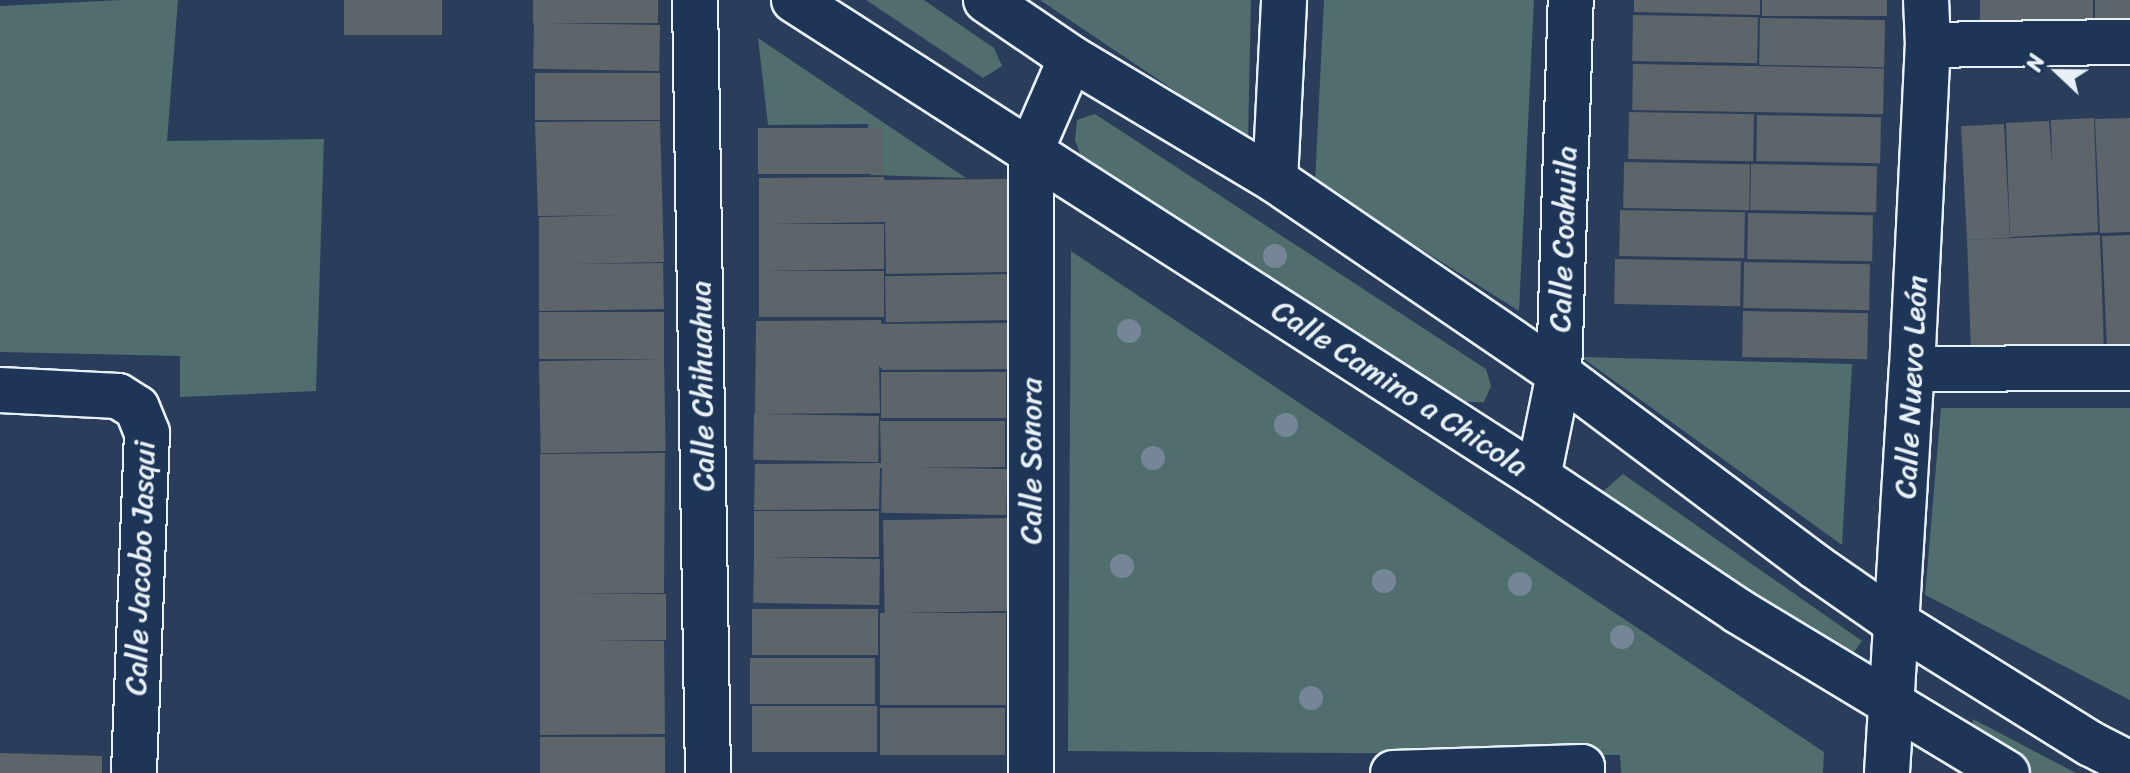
<!DOCTYPE html>
<meta charset="utf-8">
<style>
body{margin:0}
#map{position:relative;width:2130px;height:773px;overflow:hidden;background:#2a3e5b;font-family:Sriracha,sans-serif}
div>[style]{position:absolute}
.green>*{inset:0;background:#506e6d}
.building>*{inset:0;background:#5d646a;transform-origin:0 0}
.roads{filter:drop-shadow(2px 0 #e8f1f8) drop-shadow(-2px 0 #e8f1f8) drop-shadow(0 2px #e8f1f8) drop-shadow(0 -2px #e8f1f8)}
.minor>*{height:44px;margin:-22px;padding:0 22px;transform-origin:22px;border-radius:22px;background:#1d3557}
.trees>*{width:24px;height:24px;margin:-12px;border-radius:50%;background:#758796}
span{translate:-50% -50%;white-space:nowrap;text-align:center;line-height:1.15;-webkit-text-stroke:7px #1d3557;paint-order:stroke}
.street-label{font-size:30px;color:#e8f1f8}
.north{position:absolute;left:2018px;top:32px;width:80px;height:80px;-webkit-text-stroke:6px #1d3557;paint-order:stroke;rotate:292deg;font-size:22px;font-weight:700;line-height:32px;text-align:center;color:#e8f1f8}
.north::after{content:'';display:block;margin:auto;width:28px;height:36px;background:#e8f1f8;clip-path:polygon(50% 0,100% 100%,50% 72%,0 100%)}
</style>
<div id="map">
<div class="green">
<div style="clip-path:polygon(122px 0,178px 0,167px 141px,324px 139px,316px 391px,180px 397px,180px 356px,0 352px,0 6px)"></div>
<div style="clip-path:polygon(866px 0,924px 0,994px 48px,1002px 66px,983px 78px)"></div>
<div style="clip-path:polygon(1040px 0,1251px 0,1248px 140px)"></div>
<div style="clip-path:polygon(1324px 0,1534px 0,1519px 311px,1315px 182px)"></div>
<div style="clip-path:polygon(758px 38px,966px 178px,871px 175px,868px 124px,768px 125px)"></div>
<div style="clip-path:polygon(1095px 114px,1486px 369px,1491px 386px,1484px 402px,1464px 402px,1082px 159px,1075px 140px,1077px 120px)"></div>
<div style="clip-path:polygon(1071px 251px,1824px 752px,1823px 773px,1621px 773px,1620px 755px,1068px 751px)"></div>
<div style="clip-path:polygon(1581px 357px,1852px 364px,1842px 545px)"></div>
<div style="clip-path:polygon(1941px 408px,2130px 408px,2130px 700px,1925px 595px)"></div>
<div style="clip-path:polygon(1623px 474px,1862px 641px,1851px 656px,1601px 493px)"></div>
<div style="clip-path:polygon(1973px 719px,2076px 773px,2021px 773px,1968px 748px)"></div>
</div>
<div class="building">
<div style="left:344px;top:0;width:98px;height:35px"></div>
<div style="left:533px;top:0;width:125px;height:23px"></div>
<div style="clip-path:polygon(1634px 0,1760px 0,1760px 15px,1634px 12px)"></div>
<div style="left:1762px;top:0;width:125px;height:16px"></div>
<div style="left:1980px;top:0;width:113px;height:24px"></div>
<div style="left:2095px;top:0;width:35px;height:23px"></div>
<div style="left:1633px;top:15px;width:125px;height:46px;rotate:1deg"></div>
<div style="left:1760px;top:18px;width:125px;height:47px;rotate:1deg"></div>
<div style="left:660px;top:25px;width:46px;height:126px;rotate:91deg"></div>
<div style="left:1633px;top:64px;width:251px;height:46px;rotate:1deg"></div>
<div style="left:660px;top:73px;width:47px;height:125px;rotate:90deg"></div>
<div style="left:1629px;top:112px;width:125px;height:47px;rotate:1deg"></div>
<div style="left:1757px;top:115px;width:124px;height:46px;rotate:1deg"></div>
<div style="clip-path:polygon(2094px 118px,2098px 232px,2010px 237px,2006px 123px,2049px 121px,2052px 164px,2051px 120px)"></div>
<div style="clip-path:polygon(2130px 118px,2130px 232px,2100px 233px,2095px 119px)"></div>
<div style="clip-path:polygon(660px 121px,664px 262px,568px 264px,663px 263px,664px 309px,539px 311px,539px 217px,623px 215px,538px 216px,535px 122px)"></div>
<div style="left:2004px;top:124px;width:114px;height:43px;rotate:87deg"></div>
<div style="left:883px;top:128px;width:46px;height:125px;rotate:90deg"></div>
<div style="left:1624px;top:162px;width:126px;height:46px;rotate:1deg"></div>
<div style="left:1751px;top:164px;width:126px;height:46px;rotate:1deg"></div>
<div style="clip-path:polygon(884px 177px,884px 180px,1009px 179px,1010px 272px,886px 274px,885px 222px,771px 224px,884px 224px,884px 269px,759px 271px,759px 178px)"></div>
<div style="left:1620px;top:210px;width:125px;height:46px;rotate:1deg"></div>
<div style="left:1748px;top:213px;width:125px;height:46px;rotate:1deg"></div>
<div style="left:2100px;top:235px;width:114px;height:133px;rotate:88deg"></div>
<div style="clip-path:polygon(2130px 235px,2130px 349px,2107px 350px,2102px 236px)"></div>
<div style="left:1615px;top:259px;width:126px;height:45px;rotate:1deg"></div>
<div style="left:1744px;top:262px;width:126px;height:46px;rotate:1deg"></div>
<div style="left:884px;top:271px;width:46px;height:125px;rotate:90deg"></div>
<div style="left:1010px;top:274px;width:46px;height:125px;rotate:89deg"></div>
<div style="left:1743px;top:311px;width:125px;height:46px;rotate:1deg"></div>
<div style="left:539px;top:312px;width:125px;height:47px"></div>
<div style="clip-path:polygon(881px 320px,881px 324px,1007px 323px,1008px 369px,883px 370px,879px 366px,880px 413px,755px 414px,756px 321px)"></div>
<div style="left:664px;top:359px;width:92px;height:125px;rotate:89deg"></div>
<div style="left:1006px;top:372px;width:46px;height:125px;rotate:90deg"></div>
<div style="left:879px;top:416px;width:46px;height:125px;rotate:91deg"></div>
<div style="clip-path:polygon(880px 421px,1005px 421px,1005px 467px,880px 468px,879px 509px,754px 510px,755px 464px,881px 463px)"></div>
<div style="clip-path:polygon(665px 453px,664px 593px,568px 594px,666px 594px,666px 640px,592px 641px,664px 641px,665px 734px,540px 735px,540px 454px)"></div>
<div style="left:1007px;top:469px;width:46px;height:125px;rotate:91deg"></div>
<div style="left:879px;top:511px;width:46px;height:125px;rotate:90deg"></div>
<div style="left:1008px;top:518px;width:93px;height:125px;rotate:89deg"></div>
<div style="left:880px;top:559px;width:46px;height:126px;rotate:91deg"></div>
<div style="left:878px;top:609px;width:46px;height:126px;rotate:90deg"></div>
<div style="left:1006px;top:613px;width:92px;height:126px;rotate:90deg"></div>
<div style="left:875px;top:658px;width:46px;height:125px;rotate:90deg"></div>
<div style="left:877px;top:706px;width:46px;height:125px;rotate:90deg"></div>
<div style="left:880px;top:708px;width:125px;height:47px"></div>
<div style="left:665px;top:737px;width:36px;height:125px;rotate:90deg"></div>
<div style="clip-path:polygon(0 753px,102px 756px,102px 773px,0 773px)"></div>
</div>
<div class="roads">
<div class="minor">
<div style="left:695px;top:0;width:773px;rotate:89.04deg"></div>
<div style="left:794px;top:0;width:884px;rotate:32.67deg"></div>
<div style="left:1538px;top:477px;width:241px;rotate:33.8deg"></div>
<div style="left:1738px;top:611px;width:314px;rotate:31.1deg"></div>
<div style="left:986px;top:0;width:103px;rotate:34.3deg"></div>
<div style="left:1071px;top:58px;width:238px;rotate:30.9deg"></div>
<div style="left:1275px;top:180px;width:344px;rotate:34.3deg"></div>
<div style="left:1559px;top:374px;width:321px;rotate:36.9deg"></div>
<div style="left:1816px;top:567px;width:100px;rotate:34.8deg"></div>
<div style="left:1898px;top:624px;width:227px;rotate:31.9deg"></div>
<div style="left:2091px;top:744px;width:44px;rotate:27.1deg"></div>
<div style="left:1928px;top:45px;width:202px;rotate:-0.9deg"></div>
<div style="left:1275px;top:180px;width:180px;rotate:-87.1deg"></div>
<div style="left:1912px;top:369px;width:218px;rotate:-0.3deg"></div>
<div style="left:0;top:390px;width:118px;rotate:2.9deg"></div>
<div style="left:118px;top:396px;width:22px;rotate:32deg"></div>
<div style="left:137px;top:408px;width:27px;rotate:68deg"></div>
<div style="left:147px;top:433px;width:340px;rotate:92.2deg"></div>
<div style="left:1538px;top:477px;width:105px;rotate:-78.5deg"></div>
<div style="left:1559px;top:374px;width:374px;rotate:-88.2deg"></div>
<div style="left:1031px;top:773px;width:623px;rotate:-90deg"></div>
<div style="left:1031px;top:150px;width:100px;rotate:-66.5deg"></div>
<div style="left:1393px;top:773px;width:189px;rotate:-1.8deg"></div>
<div style="left:1582px;top:767px;width:6px;rotate:90deg"></div>
<div style="left:1887px;top:773px;width:405px;rotate:-86.5deg"></div>
<div style="left:1912px;top:369px;width:324px;rotate:-87.2deg"></div>
<div style="left:1928px;top:45px;width:45px;rotate:-92.5deg"></div>
</div>
</div>
<div class="trees">
<div style="left:1275px;top:256px"></div>
<div style="left:1129px;top:331px"></div>
<div style="left:1286px;top:425px"></div>
<div style="left:1153px;top:458px"></div>
<div style="left:1122px;top:566px"></div>
<div style="left:1384px;top:581px"></div>
<div style="left:1520px;top:584px"></div>
<div style="left:1622px;top:637px"></div>
<div style="left:1311px;top:698px"></div>
</div>
<div class="street-label">
<span style="left:1563px;top:239px;rotate:-88deg">Calle Coahuila</span>
<span style="left:702px;top:386px;rotate:-91deg">Calle Chihuahua</span>
<span style="left:1911px;top:387px;rotate:-87deg">Calle Nuevo León</span>
<span style="left:1400px;top:388px;rotate:33deg">Calle Camino a Chicola</span>
<span style="left:1031px;top:461px;rotate:-90deg">Calle Sonora</span>
<span style="left:140px;top:568px;rotate:-88deg">Calle Jacobo Jasqui</span>
</div>
<div class="north">N</div>
</div>
